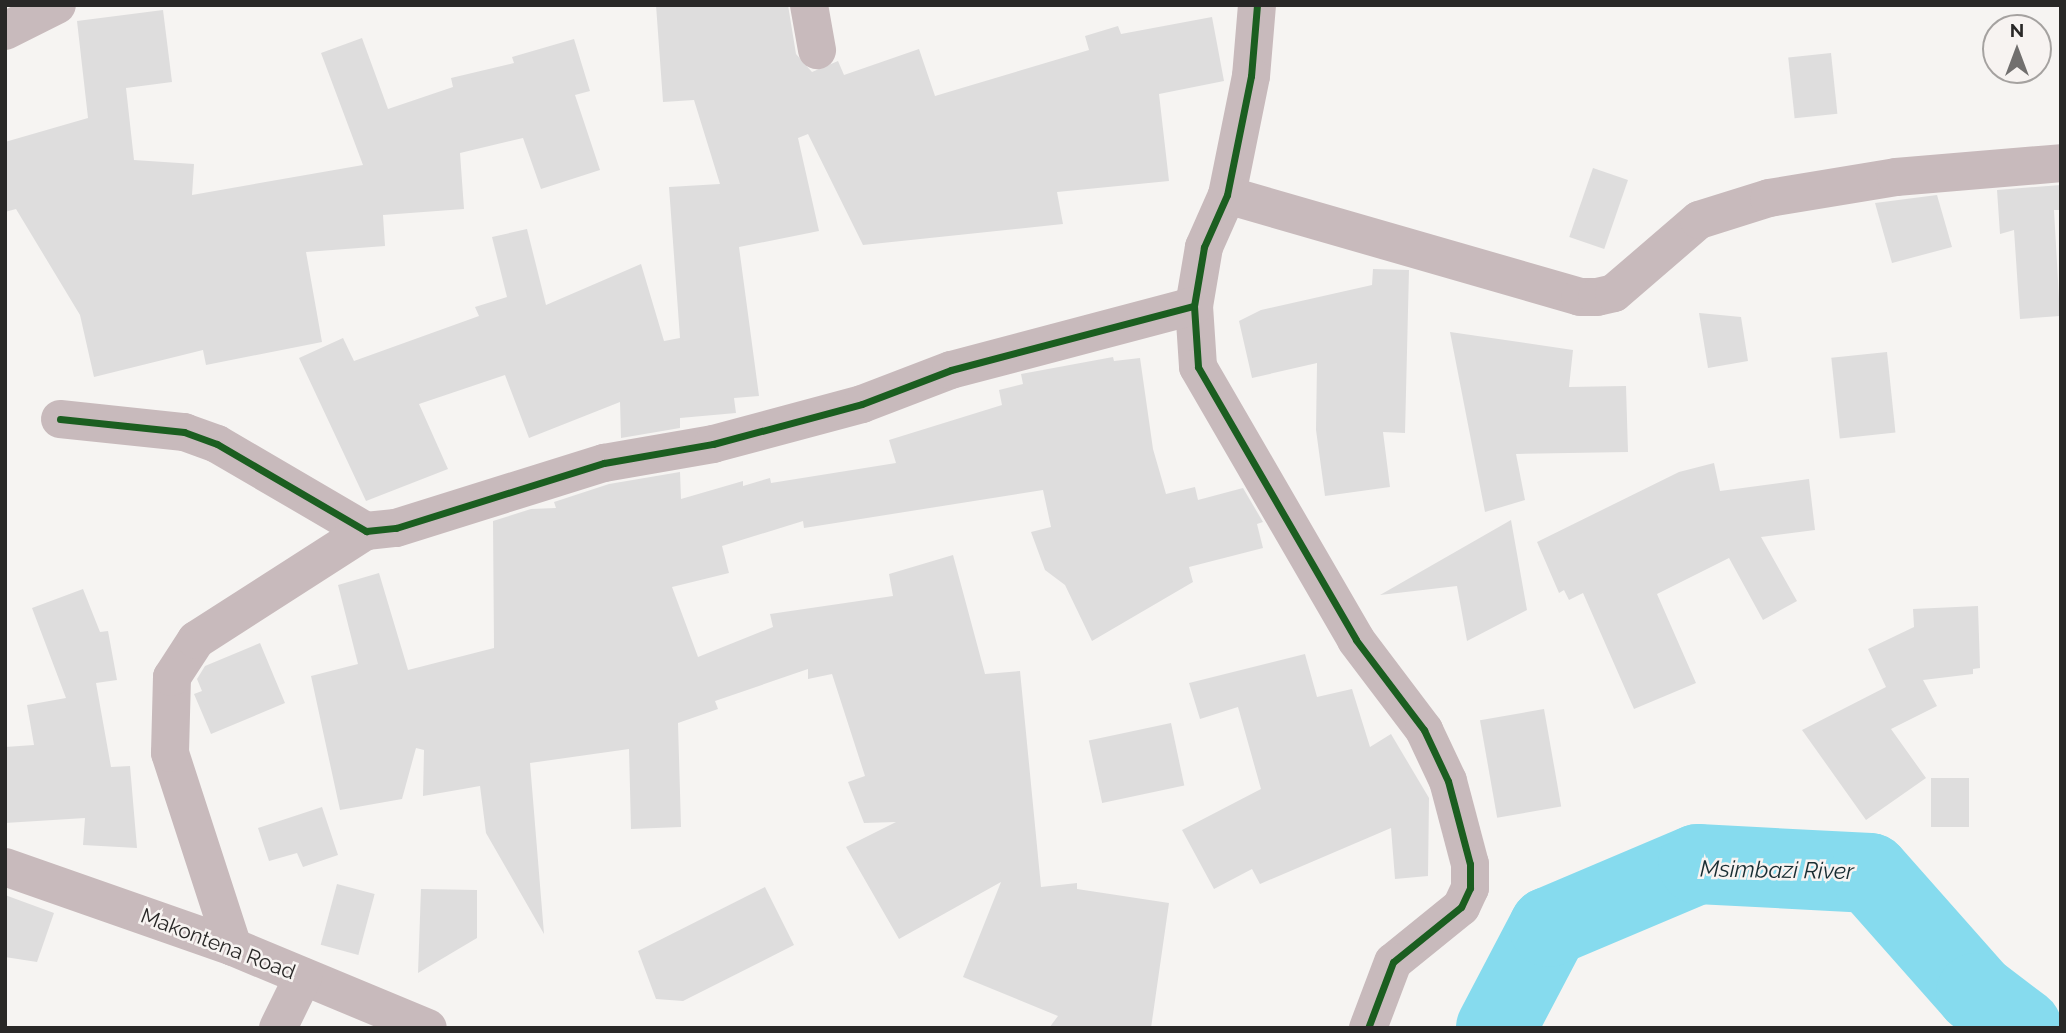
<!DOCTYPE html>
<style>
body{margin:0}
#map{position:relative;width:2066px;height:1033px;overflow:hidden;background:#f6f4f2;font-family:Raleway,sans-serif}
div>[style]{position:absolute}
.river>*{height:80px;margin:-40px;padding:0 40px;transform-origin:40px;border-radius:40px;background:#86dbee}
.building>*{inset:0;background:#dedddd;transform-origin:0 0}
.street>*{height:38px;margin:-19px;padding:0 19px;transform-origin:19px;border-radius:19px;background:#c8babc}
.cycleway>*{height:7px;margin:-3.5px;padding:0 3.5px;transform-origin:3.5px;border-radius:3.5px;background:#1b5e20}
span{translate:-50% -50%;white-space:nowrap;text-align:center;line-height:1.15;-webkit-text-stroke:5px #f7f3f1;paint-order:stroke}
.street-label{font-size:21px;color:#292827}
.water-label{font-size:23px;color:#182d32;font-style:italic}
.frame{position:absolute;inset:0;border:7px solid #292827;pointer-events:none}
.north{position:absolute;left:1982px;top:14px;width:70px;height:70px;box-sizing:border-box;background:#f7f3f1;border:2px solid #a5a2a0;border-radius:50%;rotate:0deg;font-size:19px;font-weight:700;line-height:28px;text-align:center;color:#292827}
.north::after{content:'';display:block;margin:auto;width:24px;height:32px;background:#716f6e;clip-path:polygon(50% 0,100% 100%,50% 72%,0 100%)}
</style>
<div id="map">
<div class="river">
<div style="left:1496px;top:1028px;width:114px;rotate:-62.3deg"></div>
<div style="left:1549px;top:927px;width:162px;rotate:-22.9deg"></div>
<div style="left:1698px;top:864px;width:172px;rotate:3deg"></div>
<div style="left:1870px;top:873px;width:160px;rotate:48.5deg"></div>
<div style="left:1976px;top:993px;width:58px;rotate:37.3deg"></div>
</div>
<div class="building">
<div style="clip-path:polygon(656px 5px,788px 5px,796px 54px,812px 72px,838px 61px,844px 75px,919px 49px,935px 96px,1089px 50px,1085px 36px,1118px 26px,1121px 34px,1212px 17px,1224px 81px,1159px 94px,1169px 181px,1057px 192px,1063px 224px,863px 245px,808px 134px,798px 138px,819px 231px,739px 247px,759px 396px,734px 398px,736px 413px,680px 418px,680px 428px,621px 438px,620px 402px,529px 438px,505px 375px,419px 404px,448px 469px,366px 501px,299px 358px,343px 338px,354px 361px,479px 316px,475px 307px,507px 297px,492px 237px,527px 229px,546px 305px,641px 264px,664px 341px,680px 338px,669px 187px,720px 184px,694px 100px,663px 102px)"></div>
<div style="clip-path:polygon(163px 10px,172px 82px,126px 88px,134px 160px,194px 164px,192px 195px,363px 165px,321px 53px,362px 38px,388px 109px,453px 87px,451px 78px,514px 63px,512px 57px,574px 39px,590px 91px,575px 95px,600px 170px,541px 189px,523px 138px,460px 153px,464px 209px,383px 215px,385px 246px,306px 252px,322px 342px,206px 365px,203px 350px,94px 377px,80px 315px,16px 209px,5px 212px,5px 142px,88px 118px,77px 21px)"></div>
<div style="left:1831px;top:53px;width:61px;height:43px;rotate:84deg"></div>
<div style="left:1593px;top:168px;width:37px;height:73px;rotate:19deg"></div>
<div style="clip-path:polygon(2061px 185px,2061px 210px,2054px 210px,2060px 316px,2020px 319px,2014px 230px,2000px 234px,1997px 190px)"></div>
<div style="clip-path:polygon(1937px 195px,1952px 247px,1892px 263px,1875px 203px)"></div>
<div style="clip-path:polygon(1373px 269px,1409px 270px,1405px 433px,1383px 432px,1390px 487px,1325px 496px,1316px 430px,1317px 363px,1252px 378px,1239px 321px,1261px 310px,1372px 285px)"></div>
<div style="clip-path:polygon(1699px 313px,1741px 317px,1748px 361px,1708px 368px)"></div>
<div style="clip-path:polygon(1450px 332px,1573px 350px,1569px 387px,1626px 386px,1628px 452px,1516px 454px,1525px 500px,1485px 512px)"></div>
<div style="left:1887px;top:352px;width:81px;height:56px;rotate:84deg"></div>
<div style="clip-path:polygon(1113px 357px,1114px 361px,1140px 358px,1153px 449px,1166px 494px,1195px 487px,1198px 500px,1243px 488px,1263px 522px,1257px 524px,1263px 548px,1189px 567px,1193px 582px,1092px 641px,1065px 585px,1045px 570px,1031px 532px,1051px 527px,1043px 490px,804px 528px,803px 521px,722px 546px,729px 573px,672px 587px,698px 657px,773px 627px,770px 614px,893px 596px,889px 574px,953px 555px,985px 674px,1020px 671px,1041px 887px,1077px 883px,1077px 889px,1169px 903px,1151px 1028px,1049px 1028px,1058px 1016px,963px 977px,1001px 882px,899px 939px,846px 847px,896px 822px,864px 823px,848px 782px,865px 776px,832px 674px,808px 679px,808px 669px,715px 701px,718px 709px,678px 723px,681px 827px,631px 829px,629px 749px,530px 763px,544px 934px,486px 833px,480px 786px,423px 796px,424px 750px,416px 748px,402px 799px,340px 810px,311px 676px,358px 664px,338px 585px,379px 573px,408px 670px,494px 648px,493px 521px,531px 509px,556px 508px,554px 502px,609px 484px,680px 472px,681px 499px,743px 481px,743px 486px,770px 478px,771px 483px,896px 463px,889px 440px,1002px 405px,999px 390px,1023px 384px,1021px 374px)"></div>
<div style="clip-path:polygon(1714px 463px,1720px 491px,1809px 479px,1815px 530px,1761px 537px,1797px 601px,1763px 620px,1729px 558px,1657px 594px,1696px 683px,1634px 709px,1583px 593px,1569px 600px,1564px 590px,1559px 593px,1537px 542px,1679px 472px)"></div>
<div style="clip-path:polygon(1511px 520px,1527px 610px,1467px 641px,1457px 586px,1380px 595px)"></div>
<div style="clip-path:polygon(83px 589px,100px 632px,108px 631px,117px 680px,96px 683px,111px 767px,130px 766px,137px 848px,83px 845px,85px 818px,5px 823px,5px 747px,34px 745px,27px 705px,66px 698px,32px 608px)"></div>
<div style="clip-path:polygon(1978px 606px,1980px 668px,1973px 669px,1973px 674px,1923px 680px,1937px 706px,1891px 729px,1926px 778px,1866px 820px,1802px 730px,1886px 687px,1868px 649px,1914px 627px,1913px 609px)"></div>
<div style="clip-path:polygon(260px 643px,285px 703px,211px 734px,194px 694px,202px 691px,197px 679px,205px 666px)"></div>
<div style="clip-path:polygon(1305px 654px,1317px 697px,1352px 689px,1370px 747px,1391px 734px,1429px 798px,1428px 876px,1395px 879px,1391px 828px,1260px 884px,1252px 869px,1214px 889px,1182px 830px,1261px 789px,1238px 707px,1200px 719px,1189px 683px)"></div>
<div style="left:1544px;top:709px;width:99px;height:65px;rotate:80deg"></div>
<div style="left:1171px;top:723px;width:64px;height:84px;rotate:78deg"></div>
<div style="left:1931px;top:778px;width:38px;height:49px"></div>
<div style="clip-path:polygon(322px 807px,338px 855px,303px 867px,297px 853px,269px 861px,258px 828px)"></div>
<div style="left:337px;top:884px;width:39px;height:63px;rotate:15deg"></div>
<div style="clip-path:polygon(765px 887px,794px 945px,683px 1001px,656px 999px,638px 951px)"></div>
<div style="clip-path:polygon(421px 889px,477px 890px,477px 938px,418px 973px)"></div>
<div style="clip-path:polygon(5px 895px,54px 913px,37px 962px,5px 957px)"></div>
</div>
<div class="street">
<div style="left:809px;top:5px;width:46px;rotate:79.9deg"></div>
<div style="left:1257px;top:5px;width:71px;rotate:94.8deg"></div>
<div style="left:1251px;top:76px;width:121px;rotate:101.4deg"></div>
<div style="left:1227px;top:195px;width:57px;rotate:113.9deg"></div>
<div style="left:1204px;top:247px;width:60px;rotate:99.6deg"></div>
<div style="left:1194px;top:306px;width:61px;rotate:86.2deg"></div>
<div style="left:1198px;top:367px;width:315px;rotate:59.9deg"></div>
<div style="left:1356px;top:640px;width:113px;rotate:52.9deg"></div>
<div style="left:1424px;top:730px;width:56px;rotate:64.8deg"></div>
<div style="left:1448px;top:781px;width:86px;rotate:75.2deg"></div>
<div style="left:1470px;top:864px;width:24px;rotate:90deg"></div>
<div style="left:1470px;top:888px;width:21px;rotate:115deg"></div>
<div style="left:1461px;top:907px;width:87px;rotate:141deg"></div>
<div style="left:1393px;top:962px;width:71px;rotate:110.7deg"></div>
<div style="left:5px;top:31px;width:58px;rotate:-26.6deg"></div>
<div style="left:1227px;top:195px;width:367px;rotate:16.1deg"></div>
<div style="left:1580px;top:297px;width:17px"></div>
<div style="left:1597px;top:297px;width:17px;rotate:-13deg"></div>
<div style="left:1614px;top:293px;width:112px;rotate:-40.7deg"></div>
<div style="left:1699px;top:220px;width:73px;rotate:-17.4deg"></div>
<div style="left:1769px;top:198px;width:129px;rotate:-9.4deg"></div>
<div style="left:1896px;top:177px;width:166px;rotate:-4.8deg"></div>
<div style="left:60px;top:419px;width:125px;rotate:6deg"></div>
<div style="left:184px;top:432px;width:35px;rotate:20deg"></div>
<div style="left:217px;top:444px;width:173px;rotate:30.3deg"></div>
<div style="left:366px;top:531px;width:30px;rotate:-6deg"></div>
<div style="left:396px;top:528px;width:218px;rotate:-17.4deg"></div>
<div style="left:604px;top:463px;width:111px;rotate:-9.9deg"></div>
<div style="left:713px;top:444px;width:154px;rotate:-15deg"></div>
<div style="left:862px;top:404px;width:95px;rotate:-20.9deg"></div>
<div style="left:951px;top:370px;width:251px;rotate:-14.8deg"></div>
<div style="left:5px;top:867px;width:242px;rotate:19.3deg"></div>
<div style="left:233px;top:947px;width:211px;rotate:22.6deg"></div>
<div style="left:233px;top:947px;width:204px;rotate:-108deg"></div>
<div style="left:170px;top:753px;width:76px;rotate:-88.5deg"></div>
<div style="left:172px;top:677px;width:44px;rotate:-57deg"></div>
<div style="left:196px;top:640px;width:202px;rotate:-32.7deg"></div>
<div style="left:278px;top:1028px;width:57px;rotate:-63.9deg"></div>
</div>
<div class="cycleway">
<div style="left:1257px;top:5px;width:71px;rotate:94.8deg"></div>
<div style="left:1251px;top:76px;width:121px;rotate:101.4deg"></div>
<div style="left:1227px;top:195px;width:57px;rotate:113.9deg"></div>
<div style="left:1204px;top:247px;width:60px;rotate:99.6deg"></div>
<div style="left:1194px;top:306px;width:61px;rotate:86.2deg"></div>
<div style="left:1198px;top:367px;width:315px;rotate:59.9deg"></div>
<div style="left:1356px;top:640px;width:113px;rotate:52.9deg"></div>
<div style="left:1424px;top:730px;width:56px;rotate:64.8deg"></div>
<div style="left:1448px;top:781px;width:86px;rotate:75.2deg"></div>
<div style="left:1470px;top:864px;width:24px;rotate:90deg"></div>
<div style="left:1470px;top:888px;width:21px;rotate:115deg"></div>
<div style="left:1461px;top:907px;width:87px;rotate:141deg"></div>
<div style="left:1393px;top:962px;width:71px;rotate:110.7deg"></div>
<div style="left:60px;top:419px;width:125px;rotate:6deg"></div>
<div style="left:184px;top:432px;width:35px;rotate:20deg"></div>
<div style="left:217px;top:444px;width:173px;rotate:30.3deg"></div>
<div style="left:366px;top:531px;width:30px;rotate:-6deg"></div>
<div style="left:396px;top:528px;width:218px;rotate:-17.4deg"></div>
<div style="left:604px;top:463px;width:111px;rotate:-9.9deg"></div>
<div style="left:713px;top:444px;width:154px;rotate:-15deg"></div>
<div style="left:862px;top:404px;width:95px;rotate:-20.9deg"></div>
<div style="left:951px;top:370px;width:251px;rotate:-14.8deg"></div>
</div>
<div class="street-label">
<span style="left:218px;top:944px;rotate:21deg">Makontena Road</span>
</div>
<div class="water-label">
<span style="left:1777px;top:870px;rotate:1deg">Msimbazi River</span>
</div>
<div class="frame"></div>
<div class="north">N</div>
</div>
